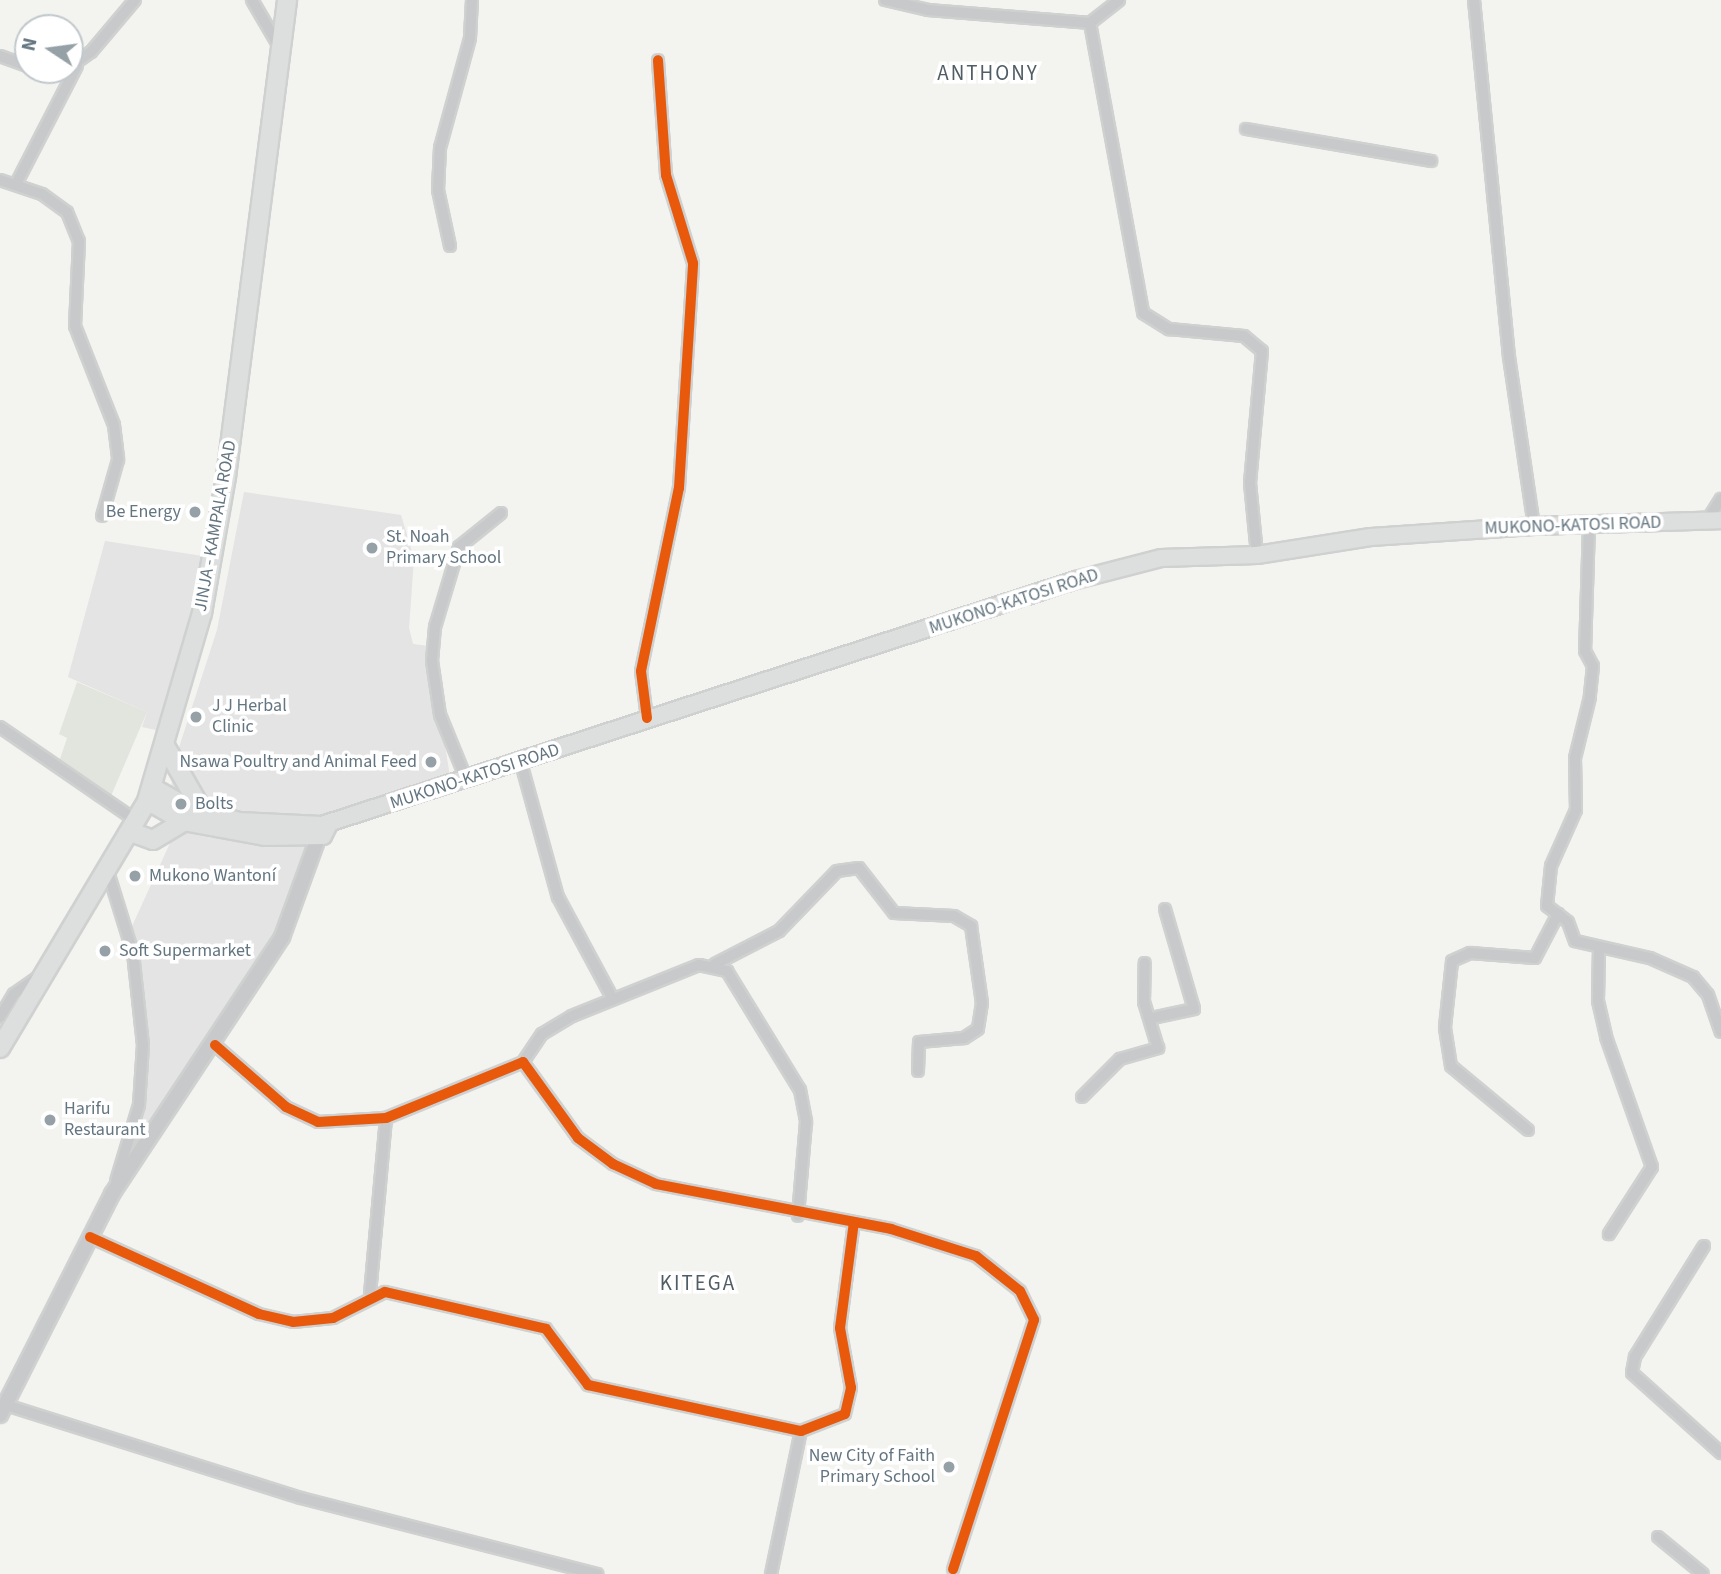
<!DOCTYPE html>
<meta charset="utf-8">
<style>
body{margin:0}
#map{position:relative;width:1721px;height:1574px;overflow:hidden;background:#f3f3f0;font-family:"Source Sans 3",sans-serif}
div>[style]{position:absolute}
.built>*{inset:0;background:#e3e4e3}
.green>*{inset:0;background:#e2e5de}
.roads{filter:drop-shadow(2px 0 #cfd1d0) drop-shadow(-2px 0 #cfd1d0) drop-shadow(0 2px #cfd1d0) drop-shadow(0 -2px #cfd1d0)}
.minor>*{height:10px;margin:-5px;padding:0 5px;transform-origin:5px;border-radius:5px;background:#c8c9ca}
.tertiary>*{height:14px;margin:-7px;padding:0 7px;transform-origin:7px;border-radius:7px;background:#c8c9ca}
.secondary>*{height:16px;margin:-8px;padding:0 8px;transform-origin:8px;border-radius:8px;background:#dddede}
.trunk>*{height:18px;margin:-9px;padding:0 9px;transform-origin:9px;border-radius:9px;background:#dddede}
.cycleway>*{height:10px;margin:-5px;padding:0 5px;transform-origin:5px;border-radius:5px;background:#e8590c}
.dots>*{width:19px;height:19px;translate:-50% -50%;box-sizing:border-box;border:4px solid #fff;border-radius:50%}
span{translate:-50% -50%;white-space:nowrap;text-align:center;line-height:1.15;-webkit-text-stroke:7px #fff;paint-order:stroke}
.poi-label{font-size:18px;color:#637580}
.right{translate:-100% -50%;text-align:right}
.left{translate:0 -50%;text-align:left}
.street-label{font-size:18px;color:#637580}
.quarter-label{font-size:21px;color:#515d65;letter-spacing:2px}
.north{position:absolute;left:14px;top:14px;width:70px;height:70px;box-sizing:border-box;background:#fff;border:2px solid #c1c8cc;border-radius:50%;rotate:283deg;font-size:19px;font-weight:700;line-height:28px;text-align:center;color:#637580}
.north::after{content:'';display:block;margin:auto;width:24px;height:32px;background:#95a1a7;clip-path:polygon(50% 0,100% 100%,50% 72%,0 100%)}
</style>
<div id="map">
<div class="built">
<div style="clip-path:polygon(244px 492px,401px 515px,414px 558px,409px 628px,413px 644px,429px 646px,452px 789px,328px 820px,259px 823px,171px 794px,173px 766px,217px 630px)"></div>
<div style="clip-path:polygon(105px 541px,209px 557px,163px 726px,156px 730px,142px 727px,147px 712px,68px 677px)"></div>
<div style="clip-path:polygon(176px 830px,212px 838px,323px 837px,277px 943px,123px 1173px,144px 1075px,128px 935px)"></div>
</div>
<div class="green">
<div style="clip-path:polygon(77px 682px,147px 712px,108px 803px,95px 802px,57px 768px,67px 738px,59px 734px)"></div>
</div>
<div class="roads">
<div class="minor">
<div style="left:252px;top:0;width:56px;rotate:59.7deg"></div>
<div style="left:885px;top:0;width:44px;rotate:13.1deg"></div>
<div style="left:928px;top:10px;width:163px;rotate:4.6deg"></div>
<div style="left:1090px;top:23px;width:37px;rotate:-38deg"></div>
<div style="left:1474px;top:0;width:359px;rotate:84.4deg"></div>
<div style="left:1509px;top:357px;width:171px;rotate:81.6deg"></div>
<div style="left:1090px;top:23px;width:295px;rotate:79.6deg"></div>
<div style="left:1143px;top:313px;width:31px;rotate:32deg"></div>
<div style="left:1169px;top:329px;width:75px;rotate:5.3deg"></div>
<div style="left:1244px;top:336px;width:23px;rotate:40deg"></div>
<div style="left:1262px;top:351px;width:133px;rotate:95.2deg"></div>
<div style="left:1250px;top:483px;width:72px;rotate:84.4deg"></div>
<div style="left:0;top:56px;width:30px;rotate:20deg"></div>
<div style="left:70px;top:67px;width:26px;rotate:-36deg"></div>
<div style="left:91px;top:52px;width:68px;rotate:-49.8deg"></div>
<div style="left:1246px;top:129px;width:188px;rotate:9.8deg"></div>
<div style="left:0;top:180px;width:44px;rotate:18.4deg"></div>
<div style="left:42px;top:194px;width:31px;rotate:36deg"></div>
<div style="left:67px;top:212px;width:31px;rotate:68deg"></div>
<div style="left:79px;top:241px;width:85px;rotate:92.7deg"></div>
<div style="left:75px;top:326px;width:106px;rotate:68.5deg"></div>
<div style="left:114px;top:425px;width:35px;rotate:83deg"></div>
<div style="left:118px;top:460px;width:58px;rotate:105.9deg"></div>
<div style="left:16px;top:184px;width:133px;rotate:-62.7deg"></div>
<div style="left:450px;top:246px;width:57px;rotate:-102.1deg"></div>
<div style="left:438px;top:190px;width:42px;rotate:-87.3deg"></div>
<div style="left:440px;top:148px;width:114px;rotate:-74.7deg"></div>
<div style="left:470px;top:38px;width:38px;rotate:-87deg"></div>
<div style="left:1707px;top:521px;width:26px;rotate:-58deg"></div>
<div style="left:1589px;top:525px;width:126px;rotate:91.8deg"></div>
<div style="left:1585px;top:651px;width:17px;rotate:62deg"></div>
<div style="left:1593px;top:666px;width:31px;rotate:96deg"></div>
<div style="left:1590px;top:697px;width:63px;rotate:103.8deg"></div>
<div style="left:1575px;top:758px;width:52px;rotate:88.9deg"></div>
<div style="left:1576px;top:810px;width:61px;rotate:114.1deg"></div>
<div style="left:1551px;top:866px;width:40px;rotate:95.7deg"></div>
<div style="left:1547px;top:906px;width:26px;rotate:37deg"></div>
<div style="left:1568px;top:922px;width:20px;rotate:70deg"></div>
<div style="left:1575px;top:941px;width:77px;rotate:12.8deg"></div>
<div style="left:1650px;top:958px;width:47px;rotate:23.8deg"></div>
<div style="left:1693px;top:977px;width:23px;rotate:50deg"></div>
<div style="left:1708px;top:995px;width:39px;rotate:71deg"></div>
<div style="left:647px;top:718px;width:47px;rotate:-97.3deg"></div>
<div style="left:641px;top:671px;width:187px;rotate:-78.3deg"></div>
<div style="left:679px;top:488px;width:225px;rotate:-86.4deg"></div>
<div style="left:693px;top:263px;width:92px;rotate:-107.1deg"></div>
<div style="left:666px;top:175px;width:115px;rotate:-94deg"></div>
<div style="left:0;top:727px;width:166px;rotate:34.5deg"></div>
<div style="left:521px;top:763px;width:139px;rotate:74.6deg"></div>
<div style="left:558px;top:897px;width:116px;rotate:61.7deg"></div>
<div style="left:467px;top:781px;width:71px;rotate:-112.2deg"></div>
<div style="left:440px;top:715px;width:55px;rotate:-98.4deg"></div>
<div style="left:432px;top:661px;width:34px;rotate:-85deg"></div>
<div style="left:435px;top:627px;width:84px;rotate:-73.3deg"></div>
<div style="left:459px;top:547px;width:54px;rotate:-39deg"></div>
<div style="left:108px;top:872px;width:85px;rotate:72.8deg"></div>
<div style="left:133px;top:953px;width:93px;rotate:83.8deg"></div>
<div style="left:143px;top:1045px;width:60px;rotate:93.8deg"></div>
<div style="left:139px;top:1105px;width:79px;rotate:106.8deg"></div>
<div style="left:1599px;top:948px;width:53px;rotate:91.1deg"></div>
<div style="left:1598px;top:1001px;width:37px;rotate:77deg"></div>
<div style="left:1606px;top:1037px;width:138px;rotate:70.5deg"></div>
<div style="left:1652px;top:1167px;width:80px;rotate:122.7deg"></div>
<div style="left:715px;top:964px;width:72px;rotate:-27.3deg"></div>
<div style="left:779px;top:931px;width:83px;rotate:-46deg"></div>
<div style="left:837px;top:871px;width:22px;rotate:-8deg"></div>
<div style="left:859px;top:868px;width:57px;rotate:52.1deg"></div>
<div style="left:894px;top:913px;width:60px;rotate:2.9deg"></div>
<div style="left:954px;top:916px;width:20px;rotate:30deg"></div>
<div style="left:971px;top:926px;width:78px;rotate:81.9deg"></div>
<div style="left:982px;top:1003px;width:26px;rotate:99deg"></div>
<div style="left:978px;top:1029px;width:17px;rotate:147deg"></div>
<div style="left:964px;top:1038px;width:45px;rotate:174.9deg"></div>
<div style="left:919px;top:1042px;width:29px;rotate:92deg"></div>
<div style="left:0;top:1017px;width:27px;rotate:-59deg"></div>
<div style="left:14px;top:994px;width:29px;rotate:-35deg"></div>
<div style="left:1152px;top:1018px;width:43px;rotate:-12.1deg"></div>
<div style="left:1194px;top:1009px;width:104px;rotate:-106.2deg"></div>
<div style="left:215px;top:1045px;width:94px;rotate:41.1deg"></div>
<div style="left:286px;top:1107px;width:35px;rotate:25deg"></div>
<div style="left:318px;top:1122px;width:68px;rotate:-3.4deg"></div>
<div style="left:386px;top:1118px;width:148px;rotate:-22.2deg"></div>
<div style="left:523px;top:1062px;width:94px;rotate:54.1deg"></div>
<div style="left:578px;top:1138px;width:44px;rotate:36.6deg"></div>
<div style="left:613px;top:1164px;width:47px;rotate:24.9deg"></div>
<div style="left:656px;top:1184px;width:239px;rotate:10.8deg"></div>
<div style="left:891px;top:1229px;width:89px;rotate:17.6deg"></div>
<div style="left:976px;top:1256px;width:56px;rotate:38.5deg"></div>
<div style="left:1020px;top:1291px;width:32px;rotate:64deg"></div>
<div style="left:1034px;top:1320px;width:262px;rotate:108deg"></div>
<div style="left:523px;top:1062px;width:34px;rotate:-56deg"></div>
<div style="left:542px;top:1034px;width:35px;rotate:-31deg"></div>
<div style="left:572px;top:1016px;width:137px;rotate:-21.9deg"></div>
<div style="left:699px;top:965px;width:29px;rotate:12deg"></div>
<div style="left:727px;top:971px;width:140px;rotate:58.5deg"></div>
<div style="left:800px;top:1090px;width:33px;rotate:79deg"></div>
<div style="left:806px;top:1122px;width:94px;rotate:94.9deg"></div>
<div style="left:1082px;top:1097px;width:54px;rotate:-45deg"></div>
<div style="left:1120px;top:1059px;width:40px;rotate:-16deg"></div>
<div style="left:1158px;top:1048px;width:48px;rotate:-106.9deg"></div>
<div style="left:1144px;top:1002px;width:39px;rotate:-89deg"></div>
<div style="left:1528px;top:1130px;width:100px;rotate:-140.3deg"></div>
<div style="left:1451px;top:1066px;width:39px;rotate:-99deg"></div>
<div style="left:1445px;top:1027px;width:66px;rotate:-83.9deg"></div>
<div style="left:1452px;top:961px;width:20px;rotate:-24deg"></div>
<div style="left:1470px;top:953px;width:65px;rotate:4.4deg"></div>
<div style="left:1535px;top:958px;width:50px;rotate:-62.4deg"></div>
<div style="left:90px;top:1237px;width:186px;rotate:24.5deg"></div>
<div style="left:259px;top:1314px;width:35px;rotate:13deg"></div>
<div style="left:293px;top:1322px;width:40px;rotate:-5.7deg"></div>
<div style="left:333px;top:1318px;width:58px;rotate:-26.6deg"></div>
<div style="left:385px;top:1292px;width:165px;rotate:12.9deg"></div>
<div style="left:546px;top:1329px;width:70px;rotate:53.1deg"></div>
<div style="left:588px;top:1385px;width:218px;rotate:12.2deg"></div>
<div style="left:801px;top:1431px;width:47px;rotate:-21.1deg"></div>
<div style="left:845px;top:1414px;width:27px;rotate:-77deg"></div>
<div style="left:851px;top:1388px;width:61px;rotate:-100.4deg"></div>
<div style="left:840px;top:1328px;width:107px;rotate:-82.5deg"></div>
<div style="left:1704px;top:1246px;width:131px;rotate:121.9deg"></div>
<div style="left:1635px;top:1357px;width:16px;rotate:101deg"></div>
<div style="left:1632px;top:1373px;width:120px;rotate:42deg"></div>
<div style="left:370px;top:1294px;width:177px;rotate:-84.8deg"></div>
<div style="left:6px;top:1405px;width:309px;rotate:17.5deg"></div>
<div style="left:301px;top:1498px;width:306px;rotate:14.4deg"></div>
<div style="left:1658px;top:1537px;width:58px;rotate:39.4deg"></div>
<div style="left:771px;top:1574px;width:146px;rotate:-78.2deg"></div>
</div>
<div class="tertiary">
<div style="left:0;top:1415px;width:248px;rotate:-63.1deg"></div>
<div style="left:112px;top:1194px;width:308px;rotate:-56.5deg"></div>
<div style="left:282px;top:937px;width:117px;rotate:-70deg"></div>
</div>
<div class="secondary">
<div style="left:153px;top:787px;width:40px;rotate:29.7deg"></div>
<div style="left:188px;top:807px;width:53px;rotate:15.4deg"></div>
<div style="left:239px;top:821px;width:83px;rotate:2.8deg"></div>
<div style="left:322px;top:825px;width:793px;rotate:-18deg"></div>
<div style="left:1076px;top:580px;width:88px;rotate:-14.5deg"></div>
<div style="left:1161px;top:558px;width:96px;rotate:-1.8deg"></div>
<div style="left:1257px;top:555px;width:115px;rotate:-9deg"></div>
<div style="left:1371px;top:537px;width:163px;rotate:-3.9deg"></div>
<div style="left:1534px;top:526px;width:187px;rotate:-1.8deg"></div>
<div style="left:147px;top:801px;width:42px;rotate:30.3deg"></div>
<div style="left:183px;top:822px;width:83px;rotate:10.4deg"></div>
<div style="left:265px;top:837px;width:58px;rotate:-1deg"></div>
<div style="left:323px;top:836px;width:11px;rotate:-63deg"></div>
</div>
<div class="trunk">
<div style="left:165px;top:746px;width:76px;rotate:60.1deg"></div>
<div style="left:131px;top:832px;width:23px;rotate:20deg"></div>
<div style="left:153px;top:840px;width:35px;rotate:-31deg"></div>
<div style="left:0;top:1048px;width:287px;rotate:-59.2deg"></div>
<div style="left:147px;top:801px;width:196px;rotate:-73.7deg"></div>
<div style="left:202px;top:613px;width:138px;rotate:-80deg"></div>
<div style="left:226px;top:477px;width:481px;rotate:-82.7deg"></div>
</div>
</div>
<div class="cycleway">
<div style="left:647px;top:718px;width:47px;rotate:-97.3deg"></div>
<div style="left:641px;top:671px;width:187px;rotate:-78.3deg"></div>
<div style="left:679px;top:488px;width:225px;rotate:-86.4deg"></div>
<div style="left:693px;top:263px;width:92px;rotate:-107.1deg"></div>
<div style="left:666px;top:175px;width:115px;rotate:-94deg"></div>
<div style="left:215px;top:1045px;width:94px;rotate:41.1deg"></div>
<div style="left:286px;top:1107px;width:35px;rotate:25deg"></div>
<div style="left:318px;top:1122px;width:68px;rotate:-3.4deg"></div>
<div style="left:386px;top:1118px;width:148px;rotate:-22.2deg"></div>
<div style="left:523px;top:1062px;width:94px;rotate:54.1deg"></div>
<div style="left:578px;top:1138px;width:44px;rotate:36.6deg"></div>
<div style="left:613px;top:1164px;width:47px;rotate:24.9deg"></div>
<div style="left:656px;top:1184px;width:239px;rotate:10.8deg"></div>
<div style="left:891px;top:1229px;width:89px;rotate:17.6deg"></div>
<div style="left:976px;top:1256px;width:56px;rotate:38.5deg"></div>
<div style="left:1020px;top:1291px;width:32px;rotate:64deg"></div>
<div style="left:1034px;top:1320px;width:262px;rotate:108deg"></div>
<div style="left:90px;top:1237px;width:186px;rotate:24.5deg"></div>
<div style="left:259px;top:1314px;width:35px;rotate:13deg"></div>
<div style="left:293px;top:1322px;width:40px;rotate:-5.7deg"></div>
<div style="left:333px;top:1318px;width:58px;rotate:-26.6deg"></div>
<div style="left:385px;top:1292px;width:165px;rotate:12.9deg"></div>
<div style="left:546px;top:1329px;width:70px;rotate:53.1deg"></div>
<div style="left:588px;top:1385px;width:218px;rotate:12.2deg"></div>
<div style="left:801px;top:1431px;width:47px;rotate:-21.1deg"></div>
<div style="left:845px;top:1414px;width:27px;rotate:-77deg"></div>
<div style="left:851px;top:1388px;width:61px;rotate:-100.4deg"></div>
<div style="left:840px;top:1328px;width:107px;rotate:-82.5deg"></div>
</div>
<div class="dots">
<div style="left:195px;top:512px;background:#95a1a7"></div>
<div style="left:372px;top:548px;background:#95a1a7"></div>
<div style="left:196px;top:717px;background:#95a1a7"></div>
<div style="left:431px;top:762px;background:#95a1a7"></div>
<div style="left:181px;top:804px;background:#95a1a7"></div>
<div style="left:135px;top:876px;background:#95a1a7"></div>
<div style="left:105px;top:951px;background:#95a1a7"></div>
<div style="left:50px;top:1120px;background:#95a1a7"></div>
<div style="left:949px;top:1467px;background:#95a1a7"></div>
</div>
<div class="poi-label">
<span class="right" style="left:181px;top:512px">Be Energy</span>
<span class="left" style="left:386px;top:548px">St. Noah<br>Primary School</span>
<span class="left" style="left:212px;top:717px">J J Herbal<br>Clinic</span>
<span class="right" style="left:417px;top:762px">Nsawa Poultry and Animal Feed</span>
<span class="left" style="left:195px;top:804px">Bolts</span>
<span class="left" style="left:149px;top:876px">Mukono Wantoní</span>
<span class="left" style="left:119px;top:951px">Soft Supermarket</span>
<span class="left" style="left:64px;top:1120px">Harifu<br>Restaurant</span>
<span class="right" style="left:935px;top:1467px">New City of Faith<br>Primary School</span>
</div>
<div class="street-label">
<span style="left:216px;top:526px;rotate:-80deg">JINJA - KAMPALA ROAD</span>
<span style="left:1573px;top:526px;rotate:-2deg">MUKONO-KATOSI ROAD</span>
<span style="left:1014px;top:602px;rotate:-18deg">MUKONO-KATOSI ROAD</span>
<span style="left:475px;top:777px;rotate:-18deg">MUKONO-KATOSI ROAD</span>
</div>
<div class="quarter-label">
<span style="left:988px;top:73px">ANTHONY</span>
<span style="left:698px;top:1283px">KITEGA</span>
</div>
<div class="north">N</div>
</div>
